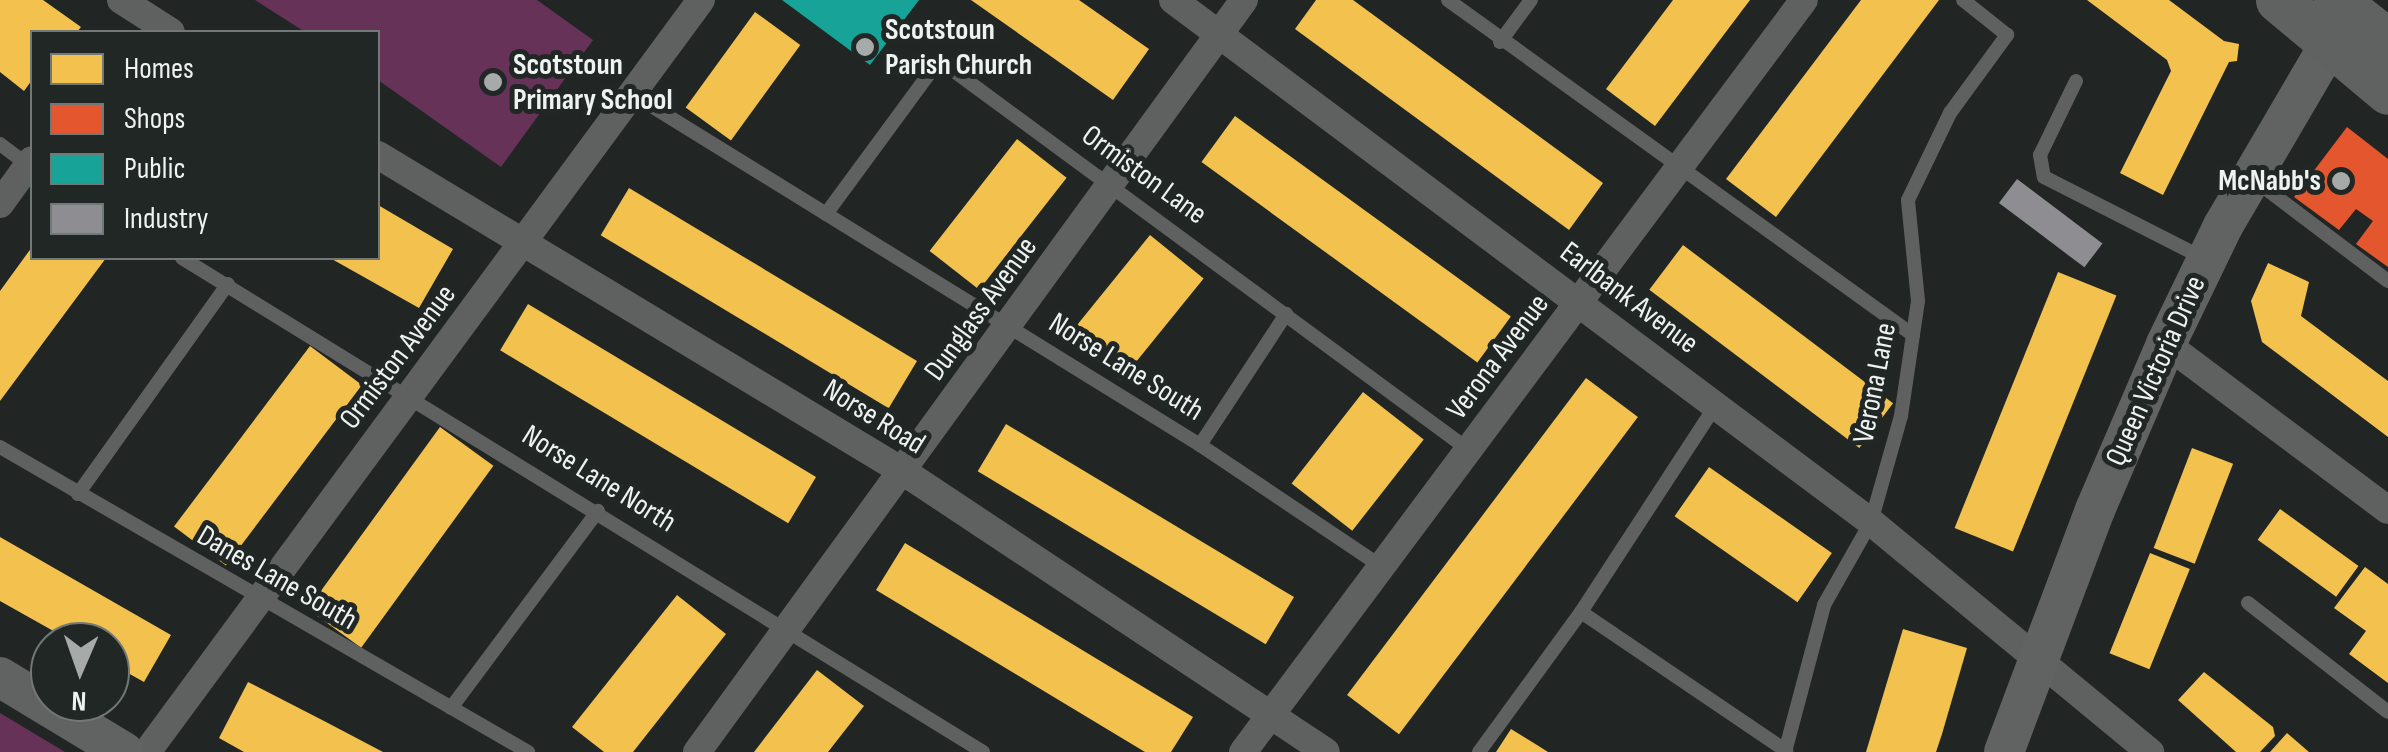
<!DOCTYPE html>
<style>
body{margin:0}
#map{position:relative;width:2388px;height:752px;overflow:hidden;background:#212624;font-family:"Sofia Sans Condensed",sans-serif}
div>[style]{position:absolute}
.green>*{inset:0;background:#673258}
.homes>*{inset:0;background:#f2c14e;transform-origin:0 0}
.shops>*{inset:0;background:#e4572e}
.public>*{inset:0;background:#17a398}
.industry>*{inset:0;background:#8d8d92;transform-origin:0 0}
.lane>*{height:14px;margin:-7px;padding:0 7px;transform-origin:7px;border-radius:7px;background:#5f6160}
.street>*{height:28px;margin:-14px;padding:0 14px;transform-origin:14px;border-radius:14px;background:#5f6160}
.secondary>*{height:40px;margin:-20px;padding:0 20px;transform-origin:20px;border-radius:20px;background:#616362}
.primary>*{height:45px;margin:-22.5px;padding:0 22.5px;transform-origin:22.5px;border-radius:22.5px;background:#5f6260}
.dots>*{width:28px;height:28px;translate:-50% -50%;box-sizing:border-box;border:5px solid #202725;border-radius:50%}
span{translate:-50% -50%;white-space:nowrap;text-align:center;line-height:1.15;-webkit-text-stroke:10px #202725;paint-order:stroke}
.poi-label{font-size:30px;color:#eef2f1;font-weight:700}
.left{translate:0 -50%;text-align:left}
.right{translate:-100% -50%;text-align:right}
.street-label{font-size:30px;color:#eef2f1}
.legend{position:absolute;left:30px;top:30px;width:350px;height:230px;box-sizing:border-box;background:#202725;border:2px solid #727877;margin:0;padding:12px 18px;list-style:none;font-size:30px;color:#eef2f1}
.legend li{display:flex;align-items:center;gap:20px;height:50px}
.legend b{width:50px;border:2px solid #727877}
.north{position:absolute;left:30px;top:622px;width:100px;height:100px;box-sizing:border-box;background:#202725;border:2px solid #727877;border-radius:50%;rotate:182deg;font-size:28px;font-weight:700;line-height:40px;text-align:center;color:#eef2f1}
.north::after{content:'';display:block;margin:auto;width:35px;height:45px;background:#a6aba9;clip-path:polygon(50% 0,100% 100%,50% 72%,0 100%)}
</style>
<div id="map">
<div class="green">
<div style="clip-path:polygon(255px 0,537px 0,593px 40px,501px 167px,378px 80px,378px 32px,305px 32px)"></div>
<div style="clip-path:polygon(0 713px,65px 752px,0 752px)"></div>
</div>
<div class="homes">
<div style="clip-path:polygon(0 0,43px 0,81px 27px,77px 32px,32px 32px,32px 80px,24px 91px,0 72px)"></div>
<div style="clip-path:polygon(971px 0,1079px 0,1149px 49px,1113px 100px)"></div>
<div style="clip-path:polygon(1316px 0,1353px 0,1603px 183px,1569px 230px,1295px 29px)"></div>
<div style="clip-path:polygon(1673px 0,1750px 0,1655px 126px,1606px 89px)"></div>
<div style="clip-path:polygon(1861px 0,1939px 0,1776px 217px,1726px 179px)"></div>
<div style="clip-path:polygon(2087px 0,2169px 0,2224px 41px,2239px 44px,2237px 61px,2229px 62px,2163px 195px,2120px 173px,2171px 71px,2167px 60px)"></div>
<div style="left:755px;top:12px;width:56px;height:118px;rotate:36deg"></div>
<div style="left:1235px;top:116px;width:341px;height:57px;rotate:36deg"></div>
<div style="left:1017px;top:139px;width:63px;height:142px;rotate:38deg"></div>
<div style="left:629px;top:188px;width:336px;height:55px;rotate:31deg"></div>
<div style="clip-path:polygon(378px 205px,453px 249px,419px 308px,330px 258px,378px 258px)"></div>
<div style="left:1150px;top:235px;width:69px;height:131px;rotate:39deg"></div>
<div style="left:1683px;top:245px;width:263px;height:56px;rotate:37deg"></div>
<div style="clip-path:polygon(32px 247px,32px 258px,106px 258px,0 401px,0 291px)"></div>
<div style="clip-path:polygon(2268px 263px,2309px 282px,2301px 316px,2388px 381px,2388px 437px,2262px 342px,2251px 301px)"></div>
<div style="left:2058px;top:272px;width:63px;height:276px;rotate:22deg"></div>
<div style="left:528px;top:304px;width:336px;height:54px;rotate:31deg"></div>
<div style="left:310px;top:346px;width:65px;height:226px;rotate:37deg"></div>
<div style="left:1586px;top:378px;width:65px;height:397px;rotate:37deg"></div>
<div style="left:1363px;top:392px;width:77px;height:116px;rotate:38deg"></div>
<div style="left:1006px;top:424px;width:336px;height:55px;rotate:31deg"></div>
<div style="left:440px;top:427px;width:66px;height:225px;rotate:36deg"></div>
<div style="left:2192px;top:448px;width:44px;height:107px;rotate:21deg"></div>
<div style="left:1709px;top:467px;width:150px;height:60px;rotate:35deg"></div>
<div style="left:2280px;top:509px;width:97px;height:38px;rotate:36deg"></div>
<div style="clip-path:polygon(0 537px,171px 635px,144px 682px,110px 663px,110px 642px,73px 642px,0 601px)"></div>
<div style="clip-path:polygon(905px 543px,1193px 717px,1171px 752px,1145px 752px,876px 590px)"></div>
<div style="left:2150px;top:553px;width:43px;height:108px;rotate:22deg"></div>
<div style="clip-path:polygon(2365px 567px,2388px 584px,2388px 683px,2349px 654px,2366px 631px,2334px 608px)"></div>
<div style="clip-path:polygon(677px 595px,726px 634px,633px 752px,604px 752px,572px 727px)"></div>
<div style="clip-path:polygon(1903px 629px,1967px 648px,1942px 734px,1936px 752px,1866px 752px)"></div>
<div style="clip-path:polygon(817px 670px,864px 706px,828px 752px,754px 752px)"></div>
<div style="clip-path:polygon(2204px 672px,2273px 727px,2275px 736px,2260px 752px,2236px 752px,2178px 700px)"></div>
<div style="clip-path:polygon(248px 682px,326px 722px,383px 752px,244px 752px,219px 738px)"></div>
<div style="clip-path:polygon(1511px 729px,1537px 745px,1548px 752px,1496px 752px)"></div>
<div style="clip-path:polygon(2287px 733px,2309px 752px,2270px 752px)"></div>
</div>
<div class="shops">
<div style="clip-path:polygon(2347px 127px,2388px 159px,2388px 267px,2356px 244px,2373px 221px,2356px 209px,2339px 230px,2294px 197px)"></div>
</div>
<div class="public">
<div style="clip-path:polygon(782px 0,919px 0,870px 65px)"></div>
</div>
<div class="industry">
<div style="left:2017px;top:179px;width:107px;height:30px;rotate:37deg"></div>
</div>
<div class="lane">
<div style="left:1448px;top:0;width:573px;rotate:35.77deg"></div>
<div style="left:1500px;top:42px;width:52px;rotate:-53.6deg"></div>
<div style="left:2076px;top:81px;width:82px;rotate:115.9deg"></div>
<div style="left:2040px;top:155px;width:22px;rotate:80deg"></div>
<div style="left:2044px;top:177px;width:178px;rotate:27deg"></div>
<div style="left:632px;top:94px;width:668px;rotate:31.71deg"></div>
<div style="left:1200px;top:445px;width:219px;rotate:33.8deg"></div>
<div style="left:0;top:144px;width:40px;rotate:37deg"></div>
<div style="left:2253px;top:179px;width:169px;rotate:37.1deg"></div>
<div style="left:826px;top:214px;width:191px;rotate:-53.7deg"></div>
<div style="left:939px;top:60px;width:658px;rotate:36.35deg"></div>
<div style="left:182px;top:258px;width:941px;rotate:31.66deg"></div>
<div style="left:1200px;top:445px;width:157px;rotate:-56.7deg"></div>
<div style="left:0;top:447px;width:610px;rotate:30.01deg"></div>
<div style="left:78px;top:494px;width:258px;rotate:-54.5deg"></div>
<div style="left:2248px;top:603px;width:177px;rotate:37.9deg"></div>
<div style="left:1581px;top:612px;width:248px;rotate:34.1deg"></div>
<div style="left:451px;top:708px;width:246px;rotate:-53.3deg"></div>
<div style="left:1479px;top:752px;width:173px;rotate:-53.9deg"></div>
<div style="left:1581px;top:612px;width:247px;rotate:-56.9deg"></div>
<div style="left:1785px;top:752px;width:152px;rotate:-75.1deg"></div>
<div style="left:1824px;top:605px;width:95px;rotate:-60.5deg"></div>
<div style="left:1871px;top:522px;width:110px;rotate:-74.2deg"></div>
<div style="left:1901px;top:416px;width:116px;rotate:-81.6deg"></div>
<div style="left:1918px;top:301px;width:101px;rotate:-95.7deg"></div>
<div style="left:1908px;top:200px;width:97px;rotate:-64.2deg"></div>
<div style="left:1950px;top:113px;width:97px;rotate:-53.8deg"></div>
<div style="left:2007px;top:35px;width:56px;rotate:-141.5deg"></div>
</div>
<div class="street">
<div style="left:121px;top:0;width:59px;rotate:32.6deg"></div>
<div style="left:1173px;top:0;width:872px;rotate:36.79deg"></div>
<div style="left:1871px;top:522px;width:362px;rotate:39.5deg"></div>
<div style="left:378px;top:155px;width:614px;rotate:31.08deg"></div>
<div style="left:904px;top:472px;width:506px;rotate:33.56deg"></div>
<div style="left:0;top:204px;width:54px;rotate:-54deg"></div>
<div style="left:2166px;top:344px;width:277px;rotate:36.8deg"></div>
<div style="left:147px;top:752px;width:934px;rotate:-53.62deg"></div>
<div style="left:697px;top:752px;width:930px;rotate:-53.97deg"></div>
<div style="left:1243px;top:752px;width:938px;rotate:-53.28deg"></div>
</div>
<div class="secondary">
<div style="left:0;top:677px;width:145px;rotate:31.2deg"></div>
<div style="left:2004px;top:752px;width:259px;rotate:-69.4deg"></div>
<div style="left:2095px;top:510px;width:181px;rotate:-66.8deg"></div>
<div style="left:2166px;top:344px;width:131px;rotate:-64.2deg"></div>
<div style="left:2223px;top:226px;width:241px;rotate:-59.6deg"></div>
</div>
<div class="primary">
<div style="left:2278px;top:0;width:143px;rotate:39.9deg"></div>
<div style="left:2336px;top:0;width:66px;rotate:38.3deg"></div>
</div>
<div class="dots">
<div style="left:865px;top:47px;background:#a6aba9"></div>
<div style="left:493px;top:82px;background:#a6aba9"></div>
<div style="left:2341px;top:181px;background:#a6aba9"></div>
</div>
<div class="poi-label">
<span class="left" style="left:885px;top:47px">Scotstoun<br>Parish Church</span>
<span class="left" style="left:513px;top:82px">Scotstoun<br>Primary School</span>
<span class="right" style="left:2321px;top:181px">McNabb's</span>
</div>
<div class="street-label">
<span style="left:1144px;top:175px;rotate:36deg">Ormiston Lane</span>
<span style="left:1629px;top:298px;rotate:37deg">Earlbank Avenue</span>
<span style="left:981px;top:309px;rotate:-54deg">Dunglass Avenue</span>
<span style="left:398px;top:357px;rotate:-53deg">Ormiston Avenue</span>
<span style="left:1498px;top:357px;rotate:-53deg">Verona Avenue</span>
<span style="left:1126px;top:367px;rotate:32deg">Norse Lane South</span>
<span style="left:2156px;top:371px;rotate:-66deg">Queen Victoria Drive</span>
<span style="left:1875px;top:383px;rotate:-79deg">Verona Lane</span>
<span style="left:874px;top:417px;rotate:32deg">Norse Road</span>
<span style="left:599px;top:479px;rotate:32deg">Norse Lane North</span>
<span style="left:277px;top:578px;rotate:30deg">Danes Lane South</span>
</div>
<ul class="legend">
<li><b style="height:28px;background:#f2c14e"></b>Homes</li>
<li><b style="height:28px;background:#e4572e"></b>Shops</li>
<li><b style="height:28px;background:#17a398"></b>Public</li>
<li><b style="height:28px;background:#8d8d92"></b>Industry</li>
</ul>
<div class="north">N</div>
</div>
